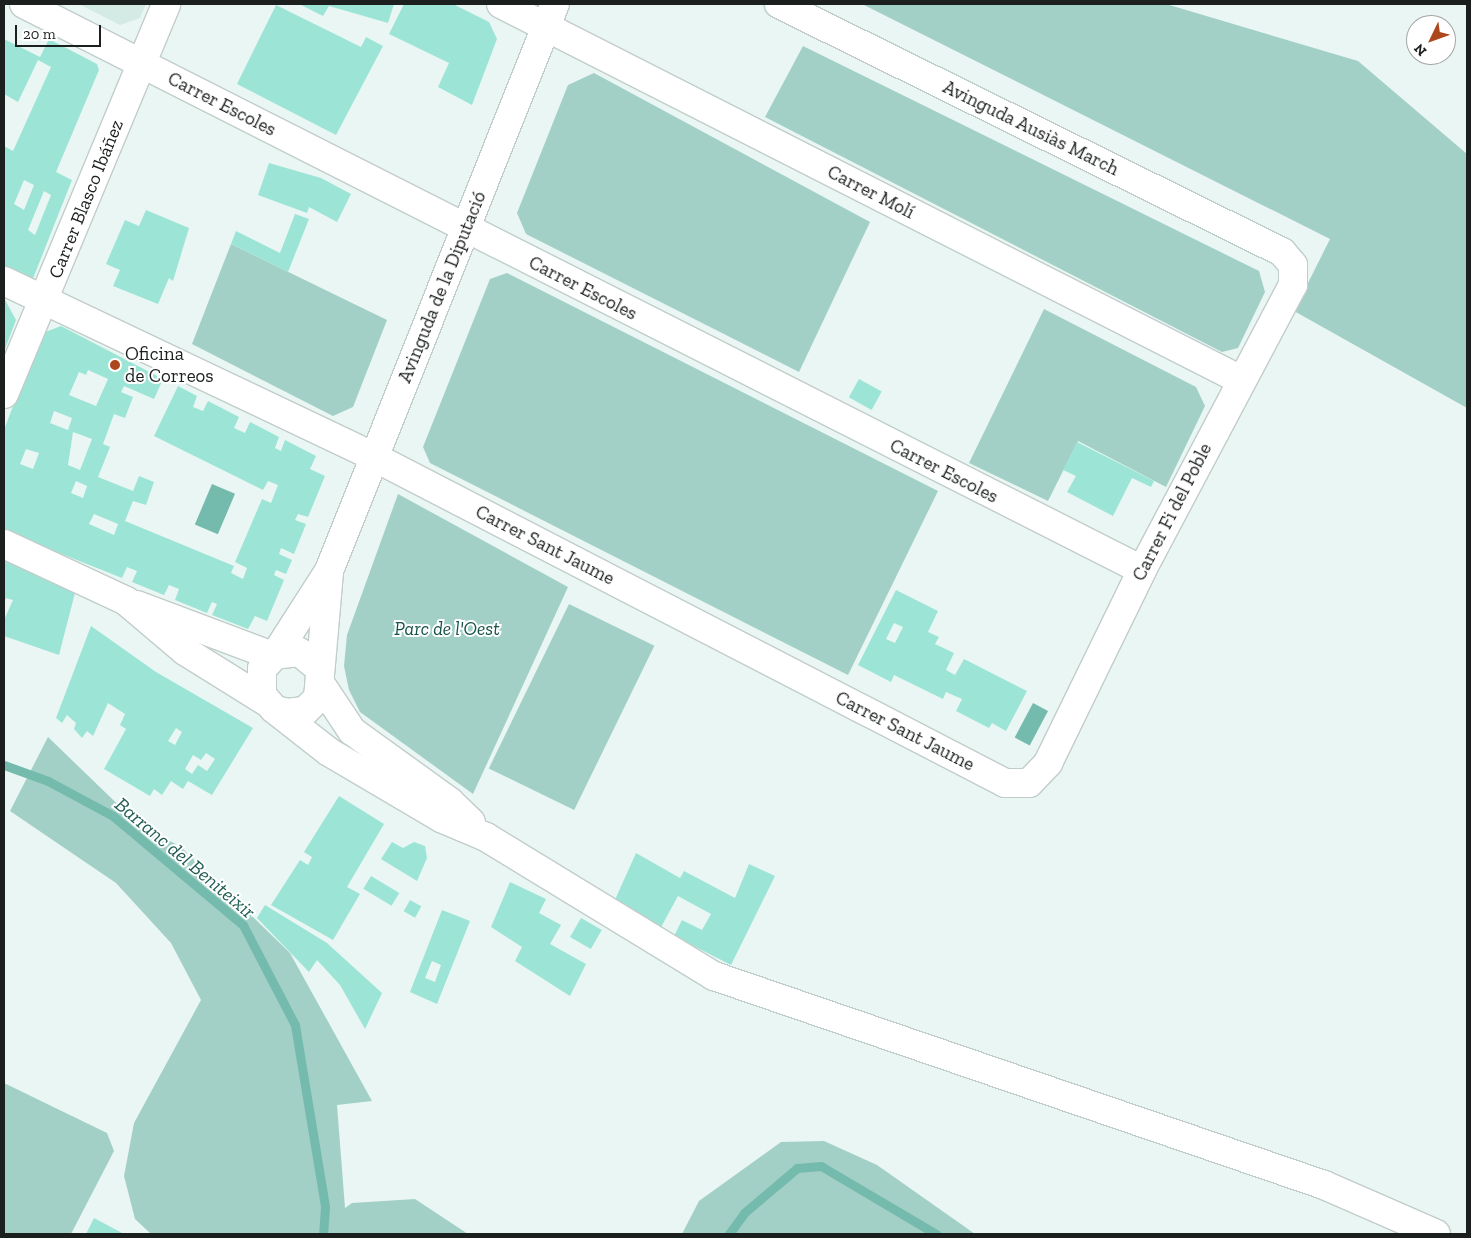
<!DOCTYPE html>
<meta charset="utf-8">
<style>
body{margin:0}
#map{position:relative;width:1471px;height:1238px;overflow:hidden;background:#e9f6f3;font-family:"Zilla Slab",serif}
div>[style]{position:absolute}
.built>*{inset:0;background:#d4eae5}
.green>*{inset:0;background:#a3d0c6;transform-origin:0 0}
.water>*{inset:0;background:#74bbad;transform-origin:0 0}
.stream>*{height:9px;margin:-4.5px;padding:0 4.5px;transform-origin:4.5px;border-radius:4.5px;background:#74bbad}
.building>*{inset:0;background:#9ce5d6;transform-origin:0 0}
.roads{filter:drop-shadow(1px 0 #c1cdca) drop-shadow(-1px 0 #c1cdca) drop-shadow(0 1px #c1cdca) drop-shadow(0 -1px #c1cdca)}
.street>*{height:28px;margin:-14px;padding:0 14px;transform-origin:14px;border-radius:14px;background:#fff}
.secondary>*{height:28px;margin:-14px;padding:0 14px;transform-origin:14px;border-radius:14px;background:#fff}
.dots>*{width:14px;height:14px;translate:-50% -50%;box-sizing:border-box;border:2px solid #fff;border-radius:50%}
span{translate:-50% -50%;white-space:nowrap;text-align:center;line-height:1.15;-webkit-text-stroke:4px #fff;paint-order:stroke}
.street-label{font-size:19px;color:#1b1f1e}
.poi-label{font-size:19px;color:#1b1f1e}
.left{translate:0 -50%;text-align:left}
.park-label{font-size:19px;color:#155248;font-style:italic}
.water-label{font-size:20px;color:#235e54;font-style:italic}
.frame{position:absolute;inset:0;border:5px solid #1b1f1e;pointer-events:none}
.north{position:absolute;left:1406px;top:15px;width:50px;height:50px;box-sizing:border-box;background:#fff;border:1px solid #a4a5a5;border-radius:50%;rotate:228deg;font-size:14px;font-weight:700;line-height:20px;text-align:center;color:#1b1f1e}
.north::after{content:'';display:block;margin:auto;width:18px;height:22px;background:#ad471d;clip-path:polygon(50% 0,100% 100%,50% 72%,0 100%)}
.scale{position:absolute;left:15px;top:25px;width:86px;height:22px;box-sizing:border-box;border:2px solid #1b1f1e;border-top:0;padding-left:6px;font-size:15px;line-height:18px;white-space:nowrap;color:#1b1f1e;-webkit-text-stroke:4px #fff;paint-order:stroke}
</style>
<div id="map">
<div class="built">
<div style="clip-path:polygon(79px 4px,146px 4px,140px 18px,120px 25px)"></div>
</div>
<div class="green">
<div style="clip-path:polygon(862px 4px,1166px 4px,1358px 61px,1467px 154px,1467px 408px,1294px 311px,1330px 239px)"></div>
<div style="clip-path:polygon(803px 46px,1259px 271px,1265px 292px,1238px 348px,1222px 352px,765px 117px)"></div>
<div style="clip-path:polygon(594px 73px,870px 222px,799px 372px,526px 234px,517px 213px,568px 85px)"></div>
<div style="clip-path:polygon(231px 244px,387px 320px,353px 407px,333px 416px,192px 344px)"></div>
<div style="clip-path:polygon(507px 273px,938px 491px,848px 675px,430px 463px,423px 447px,490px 279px)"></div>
<div style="clip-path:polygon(1044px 309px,1196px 387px,1205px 406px,1166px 487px,1078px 441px,1048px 501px,969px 463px)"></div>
<div style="clip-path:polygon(398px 494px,568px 587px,473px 794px,360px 712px,349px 690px,344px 666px,347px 635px)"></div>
<div style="left:569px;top:604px;width:95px;height:183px;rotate:26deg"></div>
<div style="clip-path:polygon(48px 737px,137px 823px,181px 847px,290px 953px,372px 1101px,337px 1105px,345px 1208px,352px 1203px,415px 1199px,468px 1234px,151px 1234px,135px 1219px,124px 1176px,134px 1123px,201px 1000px,171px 943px,116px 883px,10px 811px)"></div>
<div style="clip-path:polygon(4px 1083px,107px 1133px,114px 1151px,71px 1234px,4px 1234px)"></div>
<div style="clip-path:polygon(824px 1141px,877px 1165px,975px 1234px,682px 1234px,699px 1201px,781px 1142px)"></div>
</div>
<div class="water">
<div style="left:212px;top:484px;width:25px;height:44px;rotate:23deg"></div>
<div style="left:1033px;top:703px;width:17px;height:39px;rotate:28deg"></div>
</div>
<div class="stream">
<div style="left:4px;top:765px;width:47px;rotate:20deg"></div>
<div style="left:48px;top:781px;width:74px;rotate:28.3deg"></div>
<div style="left:113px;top:816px;width:170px;rotate:40deg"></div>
<div style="left:243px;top:925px;width:113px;rotate:62.5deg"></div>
<div style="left:295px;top:1025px;width:184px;rotate:80.6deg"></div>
<div style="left:325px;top:1207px;width:27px;rotate:94deg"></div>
<div style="left:729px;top:1234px;width:26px;rotate:-54deg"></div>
<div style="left:744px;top:1213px;width:70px;rotate:-40.3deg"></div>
<div style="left:797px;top:1168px;width:24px;rotate:-5deg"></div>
<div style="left:821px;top:1166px;width:134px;rotate:30.6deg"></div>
</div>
<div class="building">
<div style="clip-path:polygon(299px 4px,394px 4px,388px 23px,329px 6px,323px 16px)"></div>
<div style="clip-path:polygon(404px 4px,453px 4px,489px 22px,497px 39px,472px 105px,438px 87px,449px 63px,389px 34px)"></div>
<div style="clip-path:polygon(276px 5px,361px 47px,366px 37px,383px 46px,336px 135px,237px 84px)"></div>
<div style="clip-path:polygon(evenodd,4px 39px,40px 57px,49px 39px,97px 64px,99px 70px,56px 172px,72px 180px,32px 281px,4px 266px,4px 146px,13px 151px,51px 67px,38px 60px,18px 102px,4px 94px,4px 39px,24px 180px,34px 185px,24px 210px,14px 204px,24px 180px,4px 39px,44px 191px,51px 195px,35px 235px,28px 230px,44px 191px)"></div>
<div style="clip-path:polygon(269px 163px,321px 178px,351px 194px,337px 222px,309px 207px,307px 213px,258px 195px)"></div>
<div style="clip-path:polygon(146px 210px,189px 228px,173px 281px,169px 278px,158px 304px,113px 286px,120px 270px,106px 264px,125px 220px,139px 226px)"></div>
<div style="clip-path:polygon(295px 214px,309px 219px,288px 272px,231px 244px,236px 231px,280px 253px)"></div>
<div style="clip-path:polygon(4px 298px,16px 320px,4px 352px)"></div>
<div style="clip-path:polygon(evenodd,61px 326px,163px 379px,154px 399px,124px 386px,121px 392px,133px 397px,125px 418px,114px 414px,103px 444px,110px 447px,98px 477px,133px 491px,139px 476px,154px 482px,146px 505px,133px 501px,125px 521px,234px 566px,231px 573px,243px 579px,247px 568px,235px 562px,262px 499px,271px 503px,278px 485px,268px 481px,263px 490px,154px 436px,178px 386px,197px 396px,193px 407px,203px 411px,208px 401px,239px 417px,234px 428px,245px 433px,250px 422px,279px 437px,275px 448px,281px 451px,285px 440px,316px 456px,310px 469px,325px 476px,308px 517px,298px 514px,295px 520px,306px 524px,294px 554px,281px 548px,279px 554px,292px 560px,286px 574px,276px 570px,274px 575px,284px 580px,267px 621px,255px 616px,248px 629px,212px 615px,217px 604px,212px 602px,207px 613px,175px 600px,179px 589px,169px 585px,164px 595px,132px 582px,137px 571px,127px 567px,122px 578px,4px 531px,4px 430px,40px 334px,61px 326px,88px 370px,108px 379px,96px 406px,69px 395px,79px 372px,86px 375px,88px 370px,61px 326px,54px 411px,72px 418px,68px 430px,50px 423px,54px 411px,61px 326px,73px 432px,92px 439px,80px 470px,68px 465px,73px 432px,61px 326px,26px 449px,39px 453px,33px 469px,20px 464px,26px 449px,61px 326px,76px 481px,87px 486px,83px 498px,71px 493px,76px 481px,61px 326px,94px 514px,118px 524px,114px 535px,89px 524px,94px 514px)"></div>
<div style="left:859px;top:379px;width:26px;height:21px;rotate:29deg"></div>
<div style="clip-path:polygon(1077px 442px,1154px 481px,1151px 487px,1132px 478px,1113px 516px,1067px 492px,1076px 476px,1063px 470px)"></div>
<div style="clip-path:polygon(4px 558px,76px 589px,59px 655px,4px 636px,4px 620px,13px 600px,6px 598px,4px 605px)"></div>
<div style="clip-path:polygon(evenodd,896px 590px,938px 611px,928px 632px,939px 637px,935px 644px,954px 653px,946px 670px,955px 675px,964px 659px,1027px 691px,1006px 731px,992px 723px,989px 728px,956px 711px,962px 699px,946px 692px,943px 699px,894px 675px,891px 682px,858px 665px,896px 590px,894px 623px,903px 627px,895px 643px,886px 639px,894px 623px)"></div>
<div style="clip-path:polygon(evenodd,91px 626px,156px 672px,253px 728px,212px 795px,188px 781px,183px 789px,171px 781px,162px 795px,154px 789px,150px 796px,104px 769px,126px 729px,120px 725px,125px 714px,108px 703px,93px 736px,87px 731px,82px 738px,74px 729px,76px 723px,67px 715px,62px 723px,56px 718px,91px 626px,176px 728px,182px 732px,175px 745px,168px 741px,176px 728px,91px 626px,206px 753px,215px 759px,207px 771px,198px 765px,192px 774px,185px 769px,193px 755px,201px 760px,206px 753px)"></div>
<div style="clip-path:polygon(339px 796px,384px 824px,347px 887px,360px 894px,333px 940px,271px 905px,300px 860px,308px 865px,312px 857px,304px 852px)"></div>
<div style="clip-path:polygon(392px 842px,403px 848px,414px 842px,425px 846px,427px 858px,417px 881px,381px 859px)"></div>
<div style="clip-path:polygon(636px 853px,680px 878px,684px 871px,735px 898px,749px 864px,775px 876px,731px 965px,674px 936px,682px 920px,702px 930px,711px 914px,678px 896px,660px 929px,614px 902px)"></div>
<div style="left:371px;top:876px;width:33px;height:15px;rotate:31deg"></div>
<div style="clip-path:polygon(510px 882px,546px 899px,539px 913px,561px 925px,550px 944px,586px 964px,570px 996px,515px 961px,522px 947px,491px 927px)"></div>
<div style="left:410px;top:900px;width:13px;height:13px;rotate:29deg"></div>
<div style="clip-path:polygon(265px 905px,327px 943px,382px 993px,365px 1029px,340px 985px,317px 960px,309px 972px,257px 918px)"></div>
<div style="clip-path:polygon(evenodd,442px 910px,470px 921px,437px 1004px,410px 992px,442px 910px,432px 961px,441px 965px,435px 982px,425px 978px,432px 961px)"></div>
<div style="left:581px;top:918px;width:24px;height:22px;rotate:30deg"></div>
<div style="clip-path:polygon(94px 1218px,124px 1234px,86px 1234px)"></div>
</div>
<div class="roads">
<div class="street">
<div style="left:24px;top:4px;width:1253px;rotate:26.85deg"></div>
<div style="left:501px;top:4px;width:830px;rotate:26.94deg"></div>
<div style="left:4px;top:281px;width:410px;rotate:25.4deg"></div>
<div style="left:374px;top:457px;width:710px;rotate:27.32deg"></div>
<div style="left:1005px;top:783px;width:24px"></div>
<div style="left:1029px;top:783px;width:28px;rotate:-46deg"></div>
<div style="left:1048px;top:763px;width:215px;rotate:-64deg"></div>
<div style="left:1142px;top:570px;width:323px;rotate:-62.1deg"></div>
<div style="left:1293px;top:285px;width:20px;rotate:-90deg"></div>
<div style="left:1293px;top:265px;width:17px;rotate:-130deg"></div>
<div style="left:1282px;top:252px;width:561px;rotate:-153.75deg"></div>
<div style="left:4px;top:394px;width:422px;rotate:-67.4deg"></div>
<div style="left:4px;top:544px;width:135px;rotate:25deg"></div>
<div style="left:126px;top:601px;width:77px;rotate:40.3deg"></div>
<div style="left:185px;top:651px;width:97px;rotate:31.9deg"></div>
<div style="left:137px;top:605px;width:145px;rotate:20.6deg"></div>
</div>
<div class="secondary">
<div style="left:275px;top:655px;width:100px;rotate:-57.3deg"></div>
<div style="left:329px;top:571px;width:610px;rotate:-68.27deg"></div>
<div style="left:319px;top:668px;width:26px;rotate:-141deg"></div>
<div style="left:299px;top:652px;width:24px;rotate:173deg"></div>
<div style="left:275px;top:655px;width:19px;rotate:133deg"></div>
<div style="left:262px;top:669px;width:26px;rotate:90deg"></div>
<div style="left:262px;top:695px;width:18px;rotate:49deg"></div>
<div style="left:274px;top:709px;width:13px;rotate:18deg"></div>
<div style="left:286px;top:713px;width:19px;rotate:-6deg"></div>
<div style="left:305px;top:711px;width:18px;rotate:-45deg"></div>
<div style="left:318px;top:698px;width:126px;rotate:-85deg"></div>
<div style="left:322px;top:686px;width:54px;rotate:56.3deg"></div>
<div style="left:352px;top:731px;width:121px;rotate:35.9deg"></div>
<div style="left:450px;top:802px;width:29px;rotate:44deg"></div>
<div style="left:274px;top:709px;width:70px;rotate:38deg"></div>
<div style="left:329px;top:752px;width:130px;rotate:30.5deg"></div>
<div style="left:441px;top:818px;width:49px;rotate:22.9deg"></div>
<div style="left:486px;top:837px;width:267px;rotate:31.4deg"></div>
<div style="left:714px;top:976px;width:645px;rotate:18.91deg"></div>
<div style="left:1324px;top:1185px;width:122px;rotate:23.6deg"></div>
</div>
</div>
<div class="dots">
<div style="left:115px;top:365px;background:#ad471d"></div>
</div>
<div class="street-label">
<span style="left:222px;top:104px;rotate:27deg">Carrer Escoles</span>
<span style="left:1031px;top:128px;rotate:26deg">Avinguda Ausiàs March</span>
<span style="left:871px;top:192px;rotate:27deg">Carrer Molí</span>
<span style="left:86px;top:199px;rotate:-68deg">Carrer Blasco Ibáñez</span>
<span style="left:442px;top:287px;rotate:-68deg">Avinguda de la Diputació</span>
<span style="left:583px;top:288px;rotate:27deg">Carrer Escoles</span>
<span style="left:944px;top:471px;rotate:27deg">Carrer Escoles</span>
<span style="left:1172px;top:512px;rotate:-63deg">Carrer Fi del Poble</span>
<span style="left:545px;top:545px;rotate:27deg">Carrer Sant Jaume</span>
<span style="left:905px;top:731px;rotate:27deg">Carrer Sant Jaume</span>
</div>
<div class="poi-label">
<span class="left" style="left:125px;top:365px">Oficina<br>de Correos</span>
</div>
<div class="park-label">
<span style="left:447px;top:629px">Parc de l'Oest</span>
</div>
<div class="water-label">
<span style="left:185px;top:858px;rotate:40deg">Barranc del Beniteixir</span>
</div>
<div class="frame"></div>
<div class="north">N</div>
<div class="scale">20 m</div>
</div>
